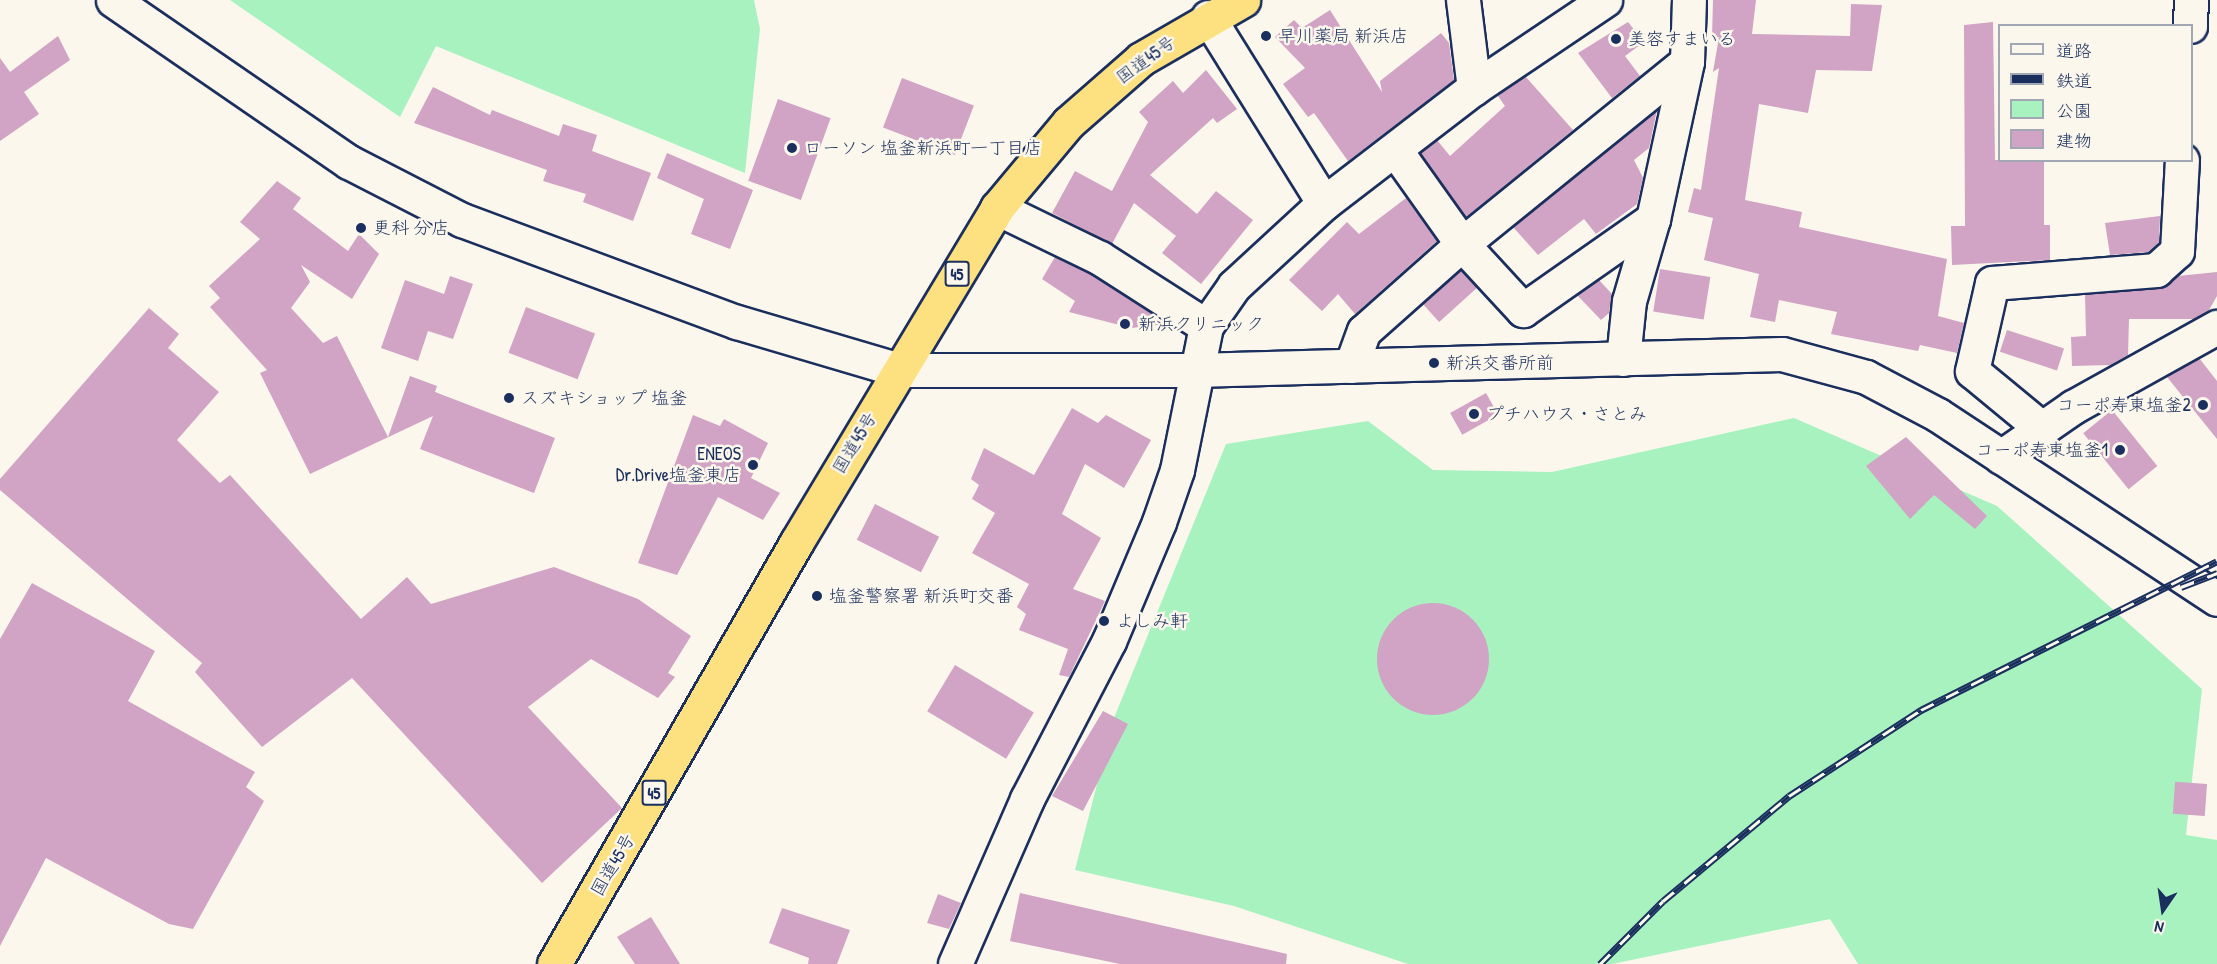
<!DOCTYPE html>
<meta charset="utf-8">
<style>
body{margin:0}
#map{position:relative;width:2217px;height:964px;overflow:hidden;background:#fbf7ec;font-family:"Patrick Hand","Klee One",sans-serif}
div>[style]{position:absolute}
.green>*{inset:0;background:#a8f2c0}
.building>*{inset:0;background:#d1a3c4;transform-origin:0 0}
.round{border-radius:50%}
.roads{filter:drop-shadow(2px 0 #1b2f5e) drop-shadow(-2px 0 #1b2f5e) drop-shadow(0 2px #1b2f5e) drop-shadow(0 -2px #1b2f5e)}
.minor>*{height:33px;margin:-16.5px;padding:0 16.5px;transform-origin:16.5px;border-radius:16.5px;background:#fbf7ec}
.highway>*{height:33px;margin:-16.5px;padding:0 16.5px;transform-origin:16.5px;border-radius:16.5px;background:#fde080}
.rail>*{height:7px;margin-top:-3.5px;transform-origin:0;background:repeating-linear-gradient(90deg,#fbf7ec 0 14px,#1b2f5e 0 28px);box-sizing:border-box;border-block:2px solid #1b2f5e}
.dots>*{width:16px;height:16px;translate:-50% -50%;box-sizing:border-box;border:3px solid #fbf7ec;border-radius:50%}
span{translate:-50% -50%;white-space:nowrap;text-align:center;line-height:1.15;-webkit-text-stroke:5px #fbf7ec;paint-order:stroke}
.shield-label span{padding:2px 4px;background:#fbf7ec;border:2px solid;border-radius:4px;-webkit-text-stroke-width:0}
.shield-label{font-size:16px;color:#1b2f5e;font-weight:700}
.poi-label{font-size:18px;color:#1b2f5e}
.left{translate:0 -50%;text-align:left}
.right{translate:-100% -50%;text-align:right}
.street-label{font-size:18px;color:#1b2f5e}
.legend{position:absolute;left:1998px;top:24px;width:195px;height:138px;box-sizing:border-box;background:#fbf7ec;border:2px solid #a1a7b3;margin:0;padding:8px 10px;list-style:none;font-size:18px;color:#1b2f5e}
.legend li{display:flex;align-items:center;gap:12px;height:30px}
.legend b{width:30px;border:2px solid #a1a7b3}
.north{position:absolute;left:2133px;top:880px;width:60px;height:60px;-webkit-text-stroke:4px #fbf7ec;paint-order:stroke;rotate:193deg;font-size:16px;font-weight:700;line-height:24px;text-align:center;color:#1b2f5e}
.north::after{content:'';display:block;margin:auto;width:21px;height:27px;background:#1b2f5e;clip-path:polygon(50% 0,100% 100%,50% 72%,0 100%)}
</style>
<div id="map">
<div class="green">
<div style="clip-path:polygon(230px 0,754px 0,760px 29px,745px 173px,436px 46px,400px 117px)"></div>
<div style="clip-path:polygon(1794px 418px,1997px 506px,2202px 689px,2186px 835px,2217px 840px,2217px 964px,1858px 964px,1830px 919px,1612px 964px,1408px 964px,1234px 906px,1075px 870px,1114px 718px,1226px 444px,1368px 421px,1433px 470px,1552px 472px)"></div>
</div>
<div class="building">
<div style="clip-path:polygon(1713px 0,1756px 0,1752px 34px,1850px 36px,1851px 4px,1882px 5px,1872px 71px,1816px 70px,1808px 113px,1759px 104px,1745px 200px,1802px 212px,1799px 227px,1947px 259px,1938px 316px,1964px 323px,1957px 353px,1920px 345px,1918px 351px,1831px 334px,1837px 312px,1779px 300px,1775px 322px,1750px 317px,1759px 274px,1704px 260px,1713px 218px,1688px 212px,1694px 188px,1701px 190px,1719px 68px,1713px 72px,1719px 37px,1712px 37px)"></div>
<div style="clip-path:polygon(1330px 10px,1382px 92px,1380px 81px,1441px 33px,1449px 43px,1454px 80px,1348px 161px,1314px 113px,1308px 117px,1283px 84px,1305px 68px,1275px 37px,1294px 20px,1302px 28px)"></div>
<div style="clip-path:polygon(1628px 22px,1644px 42px,1625px 56px,1640px 76px,1612px 98px,1578px 53px)"></div>
<div style="clip-path:polygon(1993px 22px,1995px 160px,2044px 160px,2044px 225px,2050px 225px,2050px 260px,1952px 265px,1951px 226px,1965px 226px,1964px 25px)"></div>
<div style="clip-path:polygon(58px 36px,70px 60px,24px 92px,39px 114px,0 141px,0 58px,10px 72px)"></div>
<div style="clip-path:polygon(1206px 70px,1237px 109px,1217px 123px,1213px 118px,1150px 175px,1197px 214px,1216px 191px,1253px 220px,1201px 284px,1162px 253px,1176px 236px,1134px 203px,1112px 244px,1052px 213px,1075px 171px,1112px 191px,1148px 122px,1139px 112px,1173px 81px,1183px 93px)"></div>
<div style="clip-path:polygon(1525px 76px,1573px 130px,1466px 217px,1420px 153px,1437px 140px,1450px 156px,1505px 106px,1498px 96px)"></div>
<div style="left:902px;top:78px;width:77px;height:53px;rotate:21deg"></div>
<div style="clip-path:polygon(433px 87px,490px 115px,492px 110px,559px 136px,563px 124px,597px 135px,592px 151px,651px 173px,633px 221px,583px 202px,586px 194px,543px 181px,547px 170px,414px 123px)"></div>
<div style="left:778px;top:99px;width:56px;height:87px;rotate:20deg"></div>
<div style="clip-path:polygon(1657px 110px,1649px 148px,1634px 160px,1643px 178px,1637px 204px,1596px 234px,1584px 219px,1538px 255px,1513px 227px)"></div>
<div style="clip-path:polygon(667px 153px,753px 190px,730px 249px,691px 234px,704px 199px,657px 178px)"></div>
<div style="clip-path:polygon(277px 181px,301px 198px,293px 209px,348px 251px,359px 234px,379px 254px,352px 299px,301px 265px,310px 282px,291px 308px,323px 343px,337px 336px,388px 437px,410px 376px,437px 386px,435px 392px,555px 438px,534px 493px,420px 449px,433px 416px,310px 474px,260px 373px,267px 370px,210px 307px,220px 298px,209px 286px,260px 239px,240px 222px)"></div>
<div style="clip-path:polygon(1406px 198px,1437px 241px,1355px 314px,1338px 294px,1322px 311px,1289px 280px,1347px 222px,1359px 234px)"></div>
<div style="clip-path:polygon(2160px 216px,2159px 242px,2148px 252px,2110px 255px,2105px 223px)"></div>
<div style="clip-path:polygon(1055px 257px,1091px 274px,1167px 324px,1131px 328px,1069px 312px,1075px 301px,1042px 279px)"></div>
<div style="left:1660px;top:269px;width:51px;height:43px;rotate:9deg"></div>
<div style="left:1461px;top:270px;width:24px;height:51px;rotate:48deg"></div>
<div style="clip-path:polygon(2217px 272px,2217px 296px,2209px 310px,2194px 319px,2129px 319px,2128px 355px,2110px 365px,2072px 366px,2071px 337px,2086px 336px,2085px 294px,2157px 289px,2178px 276px)"></div>
<div style="clip-path:polygon(450px 276px,473px 284px,453px 339px,428px 331px,418px 361px,381px 348px,405px 280px,444px 294px)"></div>
<div style="clip-path:polygon(1599px 280px,1612px 294px,1609px 313px,1601px 320px,1577px 295px)"></div>
<div style="left:526px;top:307px;width:74px;height:49px;rotate:21deg"></div>
<div style="clip-path:polygon(149px 308px,179px 334px,168px 348px,219px 392px,177px 440px,220px 483px,230px 475px,361px 619px,407px 577px,431px 604px,554px 567px,638px 599px,691px 636px,668px 673px,675px 677px,658px 698px,591px 659px,528px 707px,622px 808px,542px 883px,352px 678px,262px 747px,195px 672px,202px 663px,0 490px,0 479px)"></div>
<div style="left:2007px;top:330px;width:60px;height:23px;rotate:18deg"></div>
<div style="clip-path:polygon(2199px 358px,2217px 381px,2217px 439px,2167px 377px)"></div>
<div style="left:1486px;top:393px;width:25px;height:41px;rotate:61deg"></div>
<div style="clip-path:polygon(1072px 408px,1098px 423px,1106px 415px,1151px 440px,1124px 488px,1085px 464px,1062px 514px,1101px 538px,1073px 589px,1105px 601px,1069px 677px,1059px 675px,1068px 649px,1019px 630px,1026px 614px,1017px 607px,1029px 584px,972px 553px,995px 513px,972px 499px,979px 485px,971px 479px,984px 448px,1034px 475px)"></div>
<div style="left:2112px;top:410px;width:72px;height:37px;rotate:51deg"></div>
<div style="clip-path:polygon(693px 415px,720px 426px,724px 419px,768px 443px,751px 478px,780px 493px,763px 520px,718px 497px,677px 575px,638px 563px)"></div>
<div style="clip-path:polygon(1906px 437px,1987px 516px,1975px 529px,1934px 495px,1910px 519px,1866px 466px)"></div>
<div style="left:875px;top:504px;width:72px;height:40px;rotate:27deg"></div>
<div style="clip-path:polygon(32px 583px,155px 651px,128px 701px,255px 772px,246px 787px,264px 801px,193px 929px,169px 924px,46px 858px,0 946px,0 639px)"></div>
<div class="round" style="left:1377px;top:603px;width:112px;height:112px"></div>
<div style="left:955px;top:665px;width:92px;height:54px;rotate:31deg"></div>
<div style="clip-path:polygon(1103px 711px,1128px 724px,1083px 811px,1052px 796px)"></div>
<div style="left:2207px;top:784px;width:32px;height:32px;rotate:94deg"></div>
<div style="clip-path:polygon(1020px 893px,1287px 954px,1286px 964px,1120px 964px,1010px 941px)"></div>
<div style="clip-path:polygon(938px 894px,961px 903px,949px 929px,927px 923px)"></div>
<div style="clip-path:polygon(782px 908px,850px 930px,837px 964px,808px 964px,809px 958px,769px 943px)"></div>
<div style="clip-path:polygon(651px 917px,680px 964px,635px 964px,617px 937px)"></div>
</div>
<div class="roads">
<div class="minor">
<div style="left:113px;top:0;width:286px;rotate:34.5deg"></div>
<div style="left:349px;top:162px;width:127px;rotate:27.2deg"></div>
<div style="left:462px;top:220px;width:293px;rotate:20.4deg"></div>
<div style="left:737px;top:322px;width:169px;rotate:16.5deg"></div>
<div style="left:899px;top:370px;width:295px"></div>
<div style="left:1194px;top:370px;width:588px;rotate:-1.56deg"></div>
<div style="left:1782px;top:354px;width:87px;rotate:15.3deg"></div>
<div style="left:1866px;top:377px;width:81px;rotate:27.8deg"></div>
<div style="left:1938px;top:415px;width:334px;rotate:33.4deg"></div>
<div style="left:1463px;top:0;width:89px;rotate:82.9deg"></div>
<div style="left:1208px;top:17px;width:219px;rotate:58.1deg"></div>
<div style="left:2190px;top:26px;width:26px;rotate:-88deg"></div>
<div style="left:1396px;top:151px;width:114px;rotate:54.6deg"></div>
<div style="left:1462px;top:244px;width:90px;rotate:47.3deg"></div>
<div style="left:1523px;top:310px;width:159px;rotate:-35deg"></div>
<div style="left:997px;top:208px;width:114px;rotate:25.9deg"></div>
<div style="left:1100px;top:258px;width:126px;rotate:32.7deg"></div>
<div style="left:1623px;top:359px;width:58px;rotate:-84.1deg"></div>
<div style="left:1629px;top:301px;width:85px;rotate:-73.7deg"></div>
<div style="left:1653px;top:219px;width:161px;rotate:-77.8deg"></div>
<div style="left:1687px;top:62px;width:62px;rotate:-88.2deg"></div>
<div style="left:1351px;top:366px;width:37px;rotate:-70deg"></div>
<div style="left:1364px;top:331px;width:131px;rotate:-41.6deg"></div>
<div style="left:1462px;top:244px;width:289px;rotate:-39deg"></div>
<div style="left:2040px;top:427px;width:88px;rotate:-140.5deg"></div>
<div style="left:1972px;top:371px;width:90px;rotate:-77.2deg"></div>
<div style="left:1992px;top:283px;width:165px;rotate:-4.5deg"></div>
<div style="left:2156px;top:270px;width:28px;rotate:-42deg"></div>
<div style="left:2177px;top:251px;width:91px;rotate:-86.9deg"></div>
<div style="left:2001px;top:457px;width:88px;rotate:-34.8deg"></div>
<div style="left:2073px;top:407px;width:165px;rotate:-29.1deg"></div>
<div style="left:955px;top:964px;width:180px;rotate:-66.4deg"></div>
<div style="left:1027px;top:799px;width:178px;rotate:-62.6deg"></div>
<div style="left:1109px;top:641px;width:129px;rotate:-67.2deg"></div>
<div style="left:1159px;top:522px;width:55px;rotate:-70.9deg"></div>
<div style="left:1177px;top:470px;width:147px;rotate:-78.6deg"></div>
<div style="left:1206px;top:326px;width:49px;rotate:-55deg"></div>
<div style="left:1234px;top:286px;width:122px;rotate:-42.7deg"></div>
<div style="left:1324px;top:203px;width:189px;rotate:-37.5deg"></div>
<div style="left:1474px;top:88px;width:158px;rotate:-33.9deg"></div>
</div>
<div class="highway">
<div style="left:554px;top:964px;width:486px;rotate:-60.1deg"></div>
<div style="left:796px;top:543px;width:391px;rotate:-59deg"></div>
<div style="left:997px;top:208px;width:111px;rotate:-50.1deg"></div>
<div style="left:1068px;top:123px;width:97px;rotate:-41.2deg"></div>
<div style="left:1141px;top:59px;width:118px;rotate:-30deg"></div>
</div>
</div>
<div class="rail">
<div style="left:2181px;top:587px;width:39px;rotate:-21deg"></div>
<div style="left:1600px;top:964px;width:89px;rotate:-45deg"></div>
<div style="left:1663px;top:901px;width:164px;rotate:-39.8deg"></div>
<div style="left:1789px;top:796px;width:158px;rotate:-33.1deg"></div>
<div style="left:1921px;top:710px;width:331px;rotate:-26.7deg"></div>
</div>
<div class="dots">
<div style="left:1266px;top:36px;background:#1b2f5e"></div>
<div style="left:1616px;top:39px;background:#1b2f5e"></div>
<div style="left:792px;top:148px;background:#1b2f5e"></div>
<div style="left:361px;top:228px;background:#1b2f5e"></div>
<div style="left:1125px;top:324px;background:#1b2f5e"></div>
<div style="left:1434px;top:363px;background:#1b2f5e"></div>
<div style="left:509px;top:398px;background:#1b2f5e"></div>
<div style="left:2203px;top:405px;background:#1b2f5e"></div>
<div style="left:1474px;top:414px;background:#1b2f5e"></div>
<div style="left:2120px;top:450px;background:#1b2f5e"></div>
<div style="left:753px;top:465px;background:#1b2f5e"></div>
<div style="left:817px;top:596px;background:#1b2f5e"></div>
<div style="left:1104px;top:621px;background:#1b2f5e"></div>
</div>
<div class="shield-label">
<span style="left:957px;top:274px">45</span>
<span style="left:654px;top:793px">45</span>
</div>
<div class="poi-label">
<span class="left" style="left:1278px;top:36px">早川薬局 新浜店</span>
<span class="left" style="left:1628px;top:39px">美容すまいる</span>
<span class="left" style="left:804px;top:148px">ローソン 塩釜新浜町一丁目店</span>
<span class="left" style="left:373px;top:228px">更科 分店</span>
<span class="left" style="left:1138px;top:324px">新浜クリニック</span>
<span class="left" style="left:1446px;top:363px">新浜交番所前</span>
<span class="left" style="left:521px;top:398px">スズキショップ 塩釜</span>
<span class="right" style="left:2191px;top:405px">コーポ寿東塩釜2</span>
<span class="left" style="left:1486px;top:414px">プチハウス・さとみ</span>
<span class="right" style="left:2108px;top:450px">コーポ寿東塩釜1</span>
<span class="right" style="left:741px;top:465px">ENEOS<br>Dr.Drive塩釜東店</span>
<span class="left" style="left:829px;top:596px">塩釜警察署 新浜町交番</span>
<span class="left" style="left:1116px;top:621px">よしみ軒</span>
</div>
<div class="street-label">
<span style="left:1146px;top:60px;rotate:-36deg">国道45号</span>
<span style="left:855px;top:443px;rotate:-59deg">国道45号</span>
<span style="left:613px;top:865px;rotate:-60deg">国道45号</span>
</div>
<ul class="legend">
<li><b style="height:8px;background:#fbf7ec"></b>道路</li>
<li><b style="height:8px;background:#1b2f5e"></b>鉄道</li>
<li><b style="height:16px;background:#a8f2c0"></b>公園</li>
<li><b style="height:16px;background:#d1a3c4"></b>建物</li>
</ul>
<div class="north">N</div>
</div>
